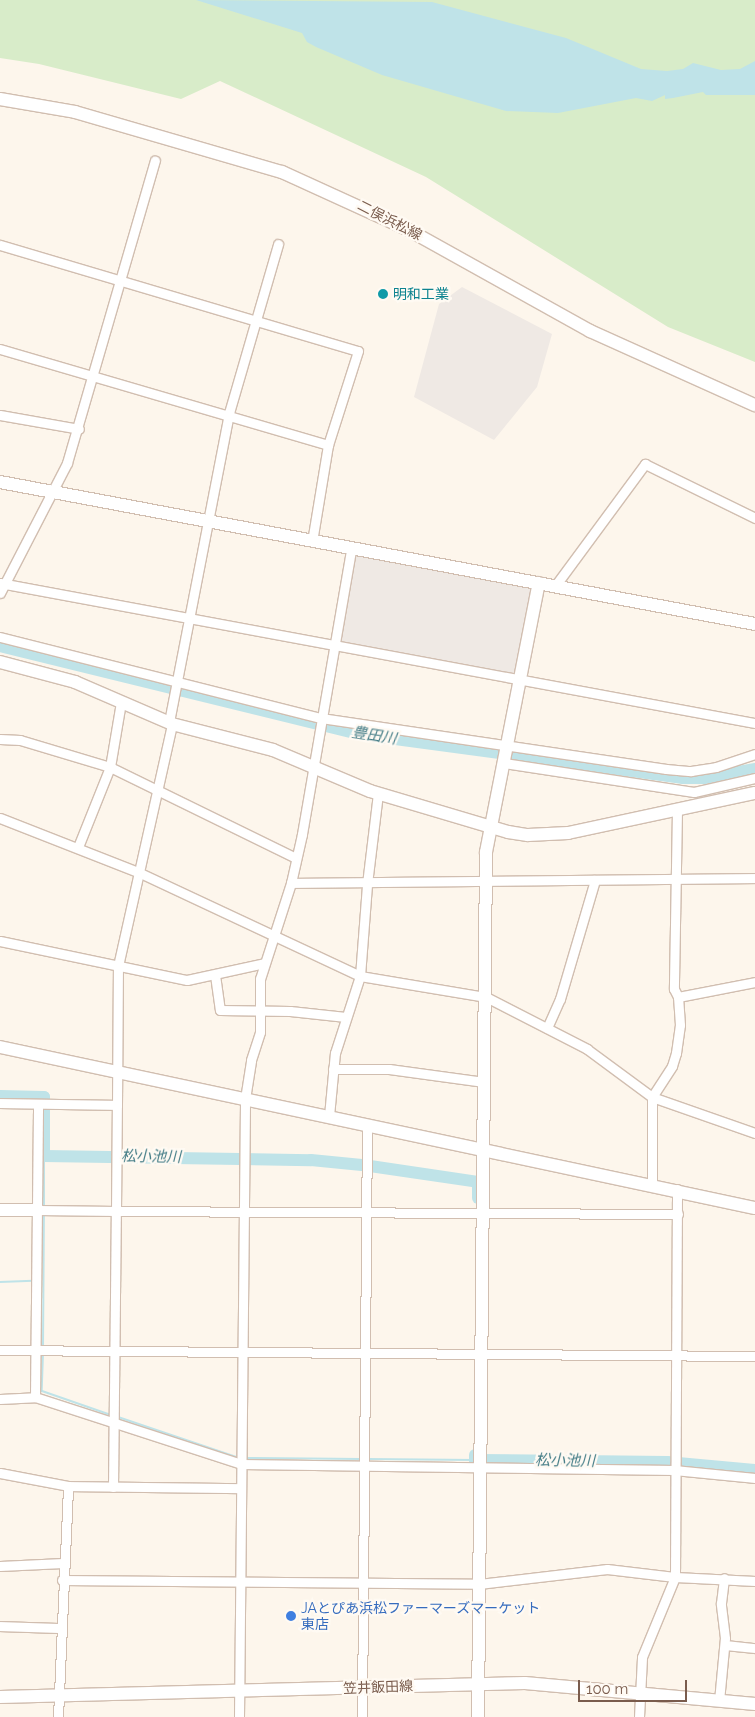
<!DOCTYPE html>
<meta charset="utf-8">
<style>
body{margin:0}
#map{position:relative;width:755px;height:1717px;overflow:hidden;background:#fdf6ec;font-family:Raleway,"Noto Sans JP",sans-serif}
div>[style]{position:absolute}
.industrial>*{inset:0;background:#efe9e4;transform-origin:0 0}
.green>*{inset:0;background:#d8ecc9}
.water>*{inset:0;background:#bfe3e8}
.stream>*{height:2px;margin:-1px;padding:0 1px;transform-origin:1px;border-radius:1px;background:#bfe3e8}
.river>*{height:12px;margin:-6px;padding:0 6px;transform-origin:6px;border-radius:6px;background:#bfe3e8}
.roads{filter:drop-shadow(1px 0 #d1beb0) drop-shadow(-1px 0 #d1beb0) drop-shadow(0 1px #d1beb0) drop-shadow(0 -1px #d1beb0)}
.street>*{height:9px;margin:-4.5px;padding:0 4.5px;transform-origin:4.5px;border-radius:4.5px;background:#fff}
.secondary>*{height:12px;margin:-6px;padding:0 6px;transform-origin:6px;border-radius:6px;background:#fff}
.dots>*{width:14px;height:14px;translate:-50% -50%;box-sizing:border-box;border:2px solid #fffaf3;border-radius:50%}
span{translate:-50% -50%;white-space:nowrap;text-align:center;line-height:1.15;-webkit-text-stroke:4.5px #fffaf3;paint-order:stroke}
.street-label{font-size:14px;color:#7a5c4d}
.culture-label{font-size:14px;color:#0d838f}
.left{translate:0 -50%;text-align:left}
.shop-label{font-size:14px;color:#366cbe}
.water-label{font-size:15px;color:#437c86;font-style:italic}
.scale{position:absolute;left:578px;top:1680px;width:109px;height:22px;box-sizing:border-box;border:2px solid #7a5c4d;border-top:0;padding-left:6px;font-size:15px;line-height:18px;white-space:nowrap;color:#7a5c4d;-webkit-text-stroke:4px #fffaf3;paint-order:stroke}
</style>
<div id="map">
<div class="industrial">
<div style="clip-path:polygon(462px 287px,552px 334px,537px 387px,494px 440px,414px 397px,439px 304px)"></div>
<div style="left:355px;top:554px;width:179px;height:90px;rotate:10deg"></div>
</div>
<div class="green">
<div style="clip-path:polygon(0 0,755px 0,755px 362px,668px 327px,426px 177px,220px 81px,181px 99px,39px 64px,0 58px)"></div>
</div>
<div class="water">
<div style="clip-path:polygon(196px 0,432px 2px,566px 38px,641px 69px,667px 71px,683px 69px,693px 63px,721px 70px,740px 69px,755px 61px,755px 95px,706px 95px,703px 92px,673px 98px,665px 99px,665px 95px,652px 101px,636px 98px,558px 113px,506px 111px,382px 75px,316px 47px,307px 42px,302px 33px)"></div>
</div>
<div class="stream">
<div style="left:44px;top:1156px;width:50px;rotate:90deg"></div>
<div style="left:0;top:1282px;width:33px;rotate:-2deg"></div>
<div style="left:43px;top:1346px;width:133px;rotate:-89.6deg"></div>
<div style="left:43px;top:1353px;width:38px;rotate:92deg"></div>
<div style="left:42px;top:1391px;width:73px;rotate:19.2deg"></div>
<div style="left:118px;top:1417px;width:128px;rotate:18.7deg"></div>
<div style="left:243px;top:1458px;width:118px;rotate:0.5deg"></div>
<div style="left:368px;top:1459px;width:107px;rotate:0.5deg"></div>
</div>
<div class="river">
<div style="left:0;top:646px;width:369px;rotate:13.8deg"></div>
<div style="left:358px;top:734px;width:328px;rotate:7.7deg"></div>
<div style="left:683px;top:778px;width:21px"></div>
<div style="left:704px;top:778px;width:52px;rotate:-10deg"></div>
<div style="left:0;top:1096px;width:44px;rotate:1.3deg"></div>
<div style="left:44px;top:1097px;width:59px;rotate:90deg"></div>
<div style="left:44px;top:1156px;width:267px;rotate:0.9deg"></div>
<div style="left:311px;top:1160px;width:51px;rotate:5.6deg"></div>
<div style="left:370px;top:1166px;width:109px;rotate:8.4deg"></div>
<div style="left:478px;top:1182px;width:16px;rotate:90deg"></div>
<div style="left:475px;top:1455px;width:5px;rotate:90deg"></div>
<div style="left:475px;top:1460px;width:192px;rotate:0.6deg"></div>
<div style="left:667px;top:1462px;width:88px;rotate:5.2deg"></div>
</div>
<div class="roads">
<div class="street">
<div style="left:0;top:245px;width:373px;rotate:16.5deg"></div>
<div style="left:358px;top:351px;width:99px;rotate:107.7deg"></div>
<div style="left:328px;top:445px;width:98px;rotate:99.4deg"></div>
<div style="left:0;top:349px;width:342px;rotate:16.3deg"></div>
<div style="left:0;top:415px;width:80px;rotate:10deg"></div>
<div style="left:0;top:583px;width:768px;rotate:10.51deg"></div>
<div style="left:555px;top:586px;width:152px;rotate:-53.6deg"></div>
<div style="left:645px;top:464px;width:123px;rotate:26.1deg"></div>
<div style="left:0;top:593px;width:146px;rotate:-62.7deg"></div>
<div style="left:67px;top:463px;width:315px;rotate:-73.8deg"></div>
<div style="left:0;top:637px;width:331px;rotate:14.2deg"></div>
<div style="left:321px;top:718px;width:349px;rotate:8.4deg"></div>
<div style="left:666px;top:769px;width:25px;rotate:5deg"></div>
<div style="left:691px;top:771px;width:25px;rotate:-9deg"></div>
<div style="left:716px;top:767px;width:41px;rotate:-18.4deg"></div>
<div style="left:169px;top:722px;width:315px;rotate:-79deg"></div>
<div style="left:229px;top:413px;width:176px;rotate:-73.8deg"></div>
<div style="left:0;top:739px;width:20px;rotate:3deg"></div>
<div style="left:20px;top:740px;width:94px;rotate:16.7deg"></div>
<div style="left:110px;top:767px;width:207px;rotate:26.1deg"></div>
<div style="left:504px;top:763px;width:192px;rotate:8.7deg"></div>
<div style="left:694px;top:792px;width:63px;rotate:-12.9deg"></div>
<div style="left:677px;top:810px;width:179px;rotate:91deg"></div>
<div style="left:674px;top:989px;width:9px;rotate:63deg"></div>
<div style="left:0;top:818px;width:148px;rotate:21.4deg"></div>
<div style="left:138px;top:872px;width:245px;rotate:25.1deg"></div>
<div style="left:360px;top:976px;width:128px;rotate:9.5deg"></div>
<div style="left:486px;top:997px;width:114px;rotate:27.2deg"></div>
<div style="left:587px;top:1049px;width:81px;rotate:36.4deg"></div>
<div style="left:652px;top:1097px;width:109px;rotate:19.3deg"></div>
<div style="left:78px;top:847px;width:86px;rotate:-68.2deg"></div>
<div style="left:110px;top:767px;width:66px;rotate:-80.4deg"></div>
<div style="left:291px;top:883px;width:464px;rotate:-0.6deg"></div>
<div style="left:0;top:941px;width:191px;rotate:11.8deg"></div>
<div style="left:187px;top:980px;width:79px;rotate:-12.4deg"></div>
<div style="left:215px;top:975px;width:35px;rotate:82deg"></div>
<div style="left:220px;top:1010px;width:70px;rotate:0.8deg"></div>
<div style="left:290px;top:1011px;width:56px;rotate:6.1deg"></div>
<div style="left:547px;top:1028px;width:32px;rotate:-66deg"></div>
<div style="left:560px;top:999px;width:124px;rotate:-73.6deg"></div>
<div style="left:333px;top:1069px;width:56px"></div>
<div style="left:389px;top:1069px;width:96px;rotate:7.8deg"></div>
<div style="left:0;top:1103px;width:117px;rotate:1deg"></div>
<div style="left:117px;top:1105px;width:139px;rotate:-89.6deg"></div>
<div style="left:118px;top:966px;width:248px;rotate:-77.4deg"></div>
<div style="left:329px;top:1116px;width:63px;rotate:-84.6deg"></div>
<div style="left:335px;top:1053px;width:81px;rotate:-72deg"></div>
<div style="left:360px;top:976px;width:92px;rotate:-85.6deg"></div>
<div style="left:367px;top:884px;width:92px;rotate:-83.1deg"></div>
<div style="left:652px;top:1184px;width:87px;rotate:-90deg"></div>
<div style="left:652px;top:1097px;width:37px;rotate:-57deg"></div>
<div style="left:672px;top:1066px;width:14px;rotate:-73deg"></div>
<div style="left:676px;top:1053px;width:28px;rotate:-82deg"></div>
<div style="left:680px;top:1025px;width:28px;rotate:-94deg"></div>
<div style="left:678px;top:997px;width:78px;rotate:-11deg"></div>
<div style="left:38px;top:1210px;width:78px;rotate:0.7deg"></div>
<div style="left:116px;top:1211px;width:106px;rotate:-89.5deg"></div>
<div style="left:0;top:1350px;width:755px;rotate:0.46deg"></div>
<div style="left:35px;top:1397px;width:293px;rotate:-89.4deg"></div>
<div style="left:0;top:1399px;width:35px;rotate:-3deg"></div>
<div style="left:35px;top:1397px;width:217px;rotate:18deg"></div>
<div style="left:241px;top:1464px;width:433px;rotate:0.8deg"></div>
<div style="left:674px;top:1470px;width:81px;rotate:5.6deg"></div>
<div style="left:0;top:1473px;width:69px;rotate:10.8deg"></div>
<div style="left:113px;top:1487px;width:276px;rotate:-89.4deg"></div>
<div style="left:116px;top:1211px;width:562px;rotate:0.31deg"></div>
<div style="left:0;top:1566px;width:63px;rotate:-2.7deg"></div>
<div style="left:62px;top:1580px;width:417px;rotate:0.5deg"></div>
<div style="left:479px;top:1584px;width:129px;rotate:-6.7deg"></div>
<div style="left:607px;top:1569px;width:68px;rotate:6.7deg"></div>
<div style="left:675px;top:1577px;width:80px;rotate:2.9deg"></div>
<div style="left:0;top:1626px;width:61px;rotate:1.9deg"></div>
<div style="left:725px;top:1645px;width:30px;rotate:6deg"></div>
<div style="left:719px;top:1701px;width:63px;rotate:-84.6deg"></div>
<div style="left:725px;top:1638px;width:35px;rotate:-97deg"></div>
<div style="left:721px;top:1603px;width:25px;rotate:-83deg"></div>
<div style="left:58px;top:1717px;width:231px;rotate:-87.5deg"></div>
<div style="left:68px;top:1486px;width:173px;rotate:0.7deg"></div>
<div style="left:239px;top:1717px;width:618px;rotate:-89.44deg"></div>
<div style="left:245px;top:1099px;width:39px;rotate:-81deg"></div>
<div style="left:251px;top:1060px;width:29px;rotate:-72deg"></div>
<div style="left:260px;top:1032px;width:53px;rotate:-90deg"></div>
<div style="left:260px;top:979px;width:101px;rotate:-72.1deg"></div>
<div style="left:291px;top:883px;width:50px;rotate:-77.3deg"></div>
<div style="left:302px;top:834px;width:288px;rotate:-80.2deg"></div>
<div style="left:362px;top:1717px;width:593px;rotate:-89.52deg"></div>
<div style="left:639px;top:1717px;width:60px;rotate:-87.1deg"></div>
<div style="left:642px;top:1657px;width:87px;rotate:-67.6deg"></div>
<div style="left:675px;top:1577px;width:388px;rotate:-89.7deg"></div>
</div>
<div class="secondary">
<div style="left:0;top:99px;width:76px;rotate:9.8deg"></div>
<div style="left:75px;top:112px;width:216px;rotate:16.2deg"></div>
<div style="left:282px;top:172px;width:135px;rotate:24.5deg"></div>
<div style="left:405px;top:228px;width:212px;rotate:29.1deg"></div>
<div style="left:590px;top:331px;width:181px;rotate:24.2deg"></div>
<div style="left:0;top:482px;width:768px;rotate:10.65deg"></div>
<div style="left:0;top:662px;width:78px;rotate:14.9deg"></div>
<div style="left:75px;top:682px;width:106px;rotate:23.4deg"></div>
<div style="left:172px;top:724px;width:104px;rotate:14.4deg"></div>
<div style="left:273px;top:750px;width:105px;rotate:22.9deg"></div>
<div style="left:370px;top:791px;width:144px;rotate:16.5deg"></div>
<div style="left:508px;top:832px;width:20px;rotate:9deg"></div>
<div style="left:528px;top:835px;width:40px;rotate:-2.9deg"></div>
<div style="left:568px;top:833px;width:191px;rotate:-12.1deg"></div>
<div style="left:0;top:1047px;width:772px;rotate:12.04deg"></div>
<div style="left:0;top:1210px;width:38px"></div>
<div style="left:0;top:1697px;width:525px;rotate:-1.53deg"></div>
<div style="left:525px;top:1683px;width:231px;rotate:5.2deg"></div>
<div style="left:478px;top:1717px;width:865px;rotate:-89.47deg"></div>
<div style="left:486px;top:852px;width:274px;rotate:-78.9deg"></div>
</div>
</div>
<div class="dots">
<div style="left:383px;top:294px;background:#0f9aa8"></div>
<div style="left:291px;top:1616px;background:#3f7fe0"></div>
</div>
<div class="street-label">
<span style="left:390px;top:220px;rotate:27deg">二俣浜松線</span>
<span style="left:378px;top:1687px;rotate:-2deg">笠井飯田線</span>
</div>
<div class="culture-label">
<span class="left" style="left:393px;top:294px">明和工業</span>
</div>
<div class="shop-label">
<span class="left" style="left:301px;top:1616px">JAとぴあ浜松ファーマーズマーケット<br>東店</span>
</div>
<div class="water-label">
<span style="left:374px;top:736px;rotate:9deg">豊田川</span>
<span style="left:151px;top:1157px;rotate:1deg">松小池川</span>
<span style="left:565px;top:1461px;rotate:1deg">松小池川</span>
</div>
<div class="scale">100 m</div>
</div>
